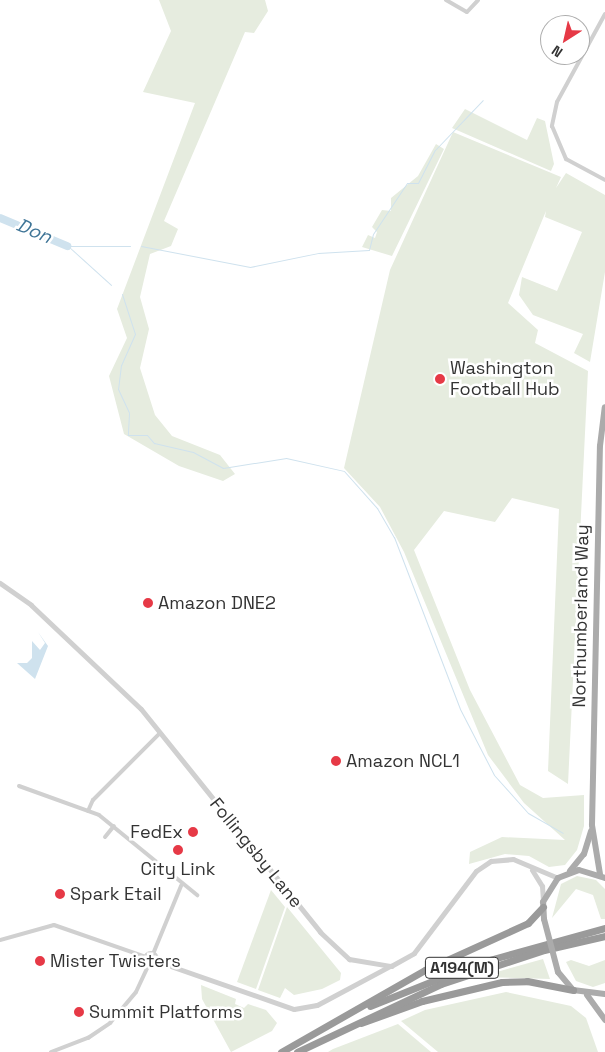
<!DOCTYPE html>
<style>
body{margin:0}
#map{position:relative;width:605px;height:1052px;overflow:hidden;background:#fff;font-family:"Space Grotesk",sans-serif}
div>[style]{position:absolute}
.green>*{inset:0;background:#e6ecdf}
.water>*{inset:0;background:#cfe2ee}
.stream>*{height:1px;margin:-0.5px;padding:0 0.5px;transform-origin:0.5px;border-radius:0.5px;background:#cfe2ee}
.river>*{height:8px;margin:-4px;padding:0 4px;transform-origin:4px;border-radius:4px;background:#cfe2ee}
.minor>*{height:4px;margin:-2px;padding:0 2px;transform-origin:2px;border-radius:2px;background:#d0d0d0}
.tertiary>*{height:5px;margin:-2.5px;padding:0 2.5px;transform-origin:2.5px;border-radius:2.5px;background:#d0d0d0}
.tertiary>.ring{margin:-2.5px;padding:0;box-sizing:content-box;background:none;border:5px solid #d0d0d0;border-radius:50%}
.primary>*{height:6px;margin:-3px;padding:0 3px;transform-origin:3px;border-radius:3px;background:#ababab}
.motorway>*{height:7px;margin:-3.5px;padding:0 3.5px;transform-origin:3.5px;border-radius:3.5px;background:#9a9a9a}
.primary-bridge>*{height:6px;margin:-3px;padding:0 3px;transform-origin:3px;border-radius:3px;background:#ababab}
.dots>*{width:14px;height:14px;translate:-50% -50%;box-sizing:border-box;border:2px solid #fff;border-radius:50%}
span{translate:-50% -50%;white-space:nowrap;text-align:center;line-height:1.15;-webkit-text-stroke:5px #fff;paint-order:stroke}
.shield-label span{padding:1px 4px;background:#fff;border:1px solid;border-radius:4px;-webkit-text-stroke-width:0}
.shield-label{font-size:16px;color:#333;font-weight:700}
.poi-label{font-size:18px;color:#333}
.left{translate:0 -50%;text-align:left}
.right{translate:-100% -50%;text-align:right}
.street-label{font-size:18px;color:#333}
.water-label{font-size:19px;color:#3f7597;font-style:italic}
.north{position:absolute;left:540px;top:15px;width:50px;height:50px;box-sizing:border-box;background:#fff;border:1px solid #adadad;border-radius:50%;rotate:215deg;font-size:14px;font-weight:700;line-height:20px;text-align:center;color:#333}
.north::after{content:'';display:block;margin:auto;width:18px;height:22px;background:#e63946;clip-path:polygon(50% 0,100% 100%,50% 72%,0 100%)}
</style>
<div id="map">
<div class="green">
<div style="clip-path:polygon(159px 0,265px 0,268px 11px,254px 33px,245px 32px,164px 221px,178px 229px,171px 246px,150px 254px,140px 297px,149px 329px,140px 368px,155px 415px,172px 436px,220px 455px,235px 474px,223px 481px,179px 466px,124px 434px,109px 376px,127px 338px,117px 309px,195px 103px,143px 92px,171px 31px)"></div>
<div style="clip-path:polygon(465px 109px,527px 140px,537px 118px,545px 121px,554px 164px,551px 171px,452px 128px)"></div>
<div style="clip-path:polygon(453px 132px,561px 177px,556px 188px,566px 173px,605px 195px,605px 272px,590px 362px,574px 353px,583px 334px,533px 315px,519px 295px,522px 277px,557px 291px,582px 232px,545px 217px,546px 211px,508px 303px,538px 330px,535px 343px,588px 371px,568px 784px,548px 771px,559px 509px,512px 498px,495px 522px,444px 511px,414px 550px,470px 690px,520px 785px,543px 798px,584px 795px,584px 826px,577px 850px,565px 865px,549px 867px,529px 856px,505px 854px,469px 864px,470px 852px,502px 837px,565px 840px,524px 803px,488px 755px,404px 552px,380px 507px,344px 468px,390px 270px)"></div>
<div style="clip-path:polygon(436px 144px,444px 149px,392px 256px,362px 247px,368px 235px,375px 238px,377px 232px,372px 227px,382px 210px,391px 211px,391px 198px,418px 176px)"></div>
<div style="clip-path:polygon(577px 876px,596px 880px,605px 889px,605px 919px,601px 919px,593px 895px,576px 889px,552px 918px,561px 884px)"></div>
<div style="clip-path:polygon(271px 890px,285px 907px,256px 989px,237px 982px)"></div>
<div style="clip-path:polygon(287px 907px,341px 973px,340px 980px,322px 989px,294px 995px,285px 988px,280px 998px,258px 990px)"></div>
<div style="clip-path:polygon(543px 959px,550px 979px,479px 977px)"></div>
<div style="clip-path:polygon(571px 960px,589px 966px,605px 960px,605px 983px,593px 987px,576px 981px,566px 962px)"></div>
<div style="clip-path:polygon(201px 985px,236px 999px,235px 1004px,244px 1008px,248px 1004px,266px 1010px,277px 1023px,272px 1031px,231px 1052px,202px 999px)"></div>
<div style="clip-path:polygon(506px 992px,571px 1006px,586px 1018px,598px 1052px,438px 1052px,401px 1021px,425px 1010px)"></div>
<div style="clip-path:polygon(398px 1024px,431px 1052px,328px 1052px,333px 1049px)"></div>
</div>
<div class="water">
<div style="clip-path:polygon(38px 632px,48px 646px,35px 679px,17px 663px,27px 663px,32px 658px,32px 641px,40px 650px,45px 643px)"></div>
</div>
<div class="stream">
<div style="left:67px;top:246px;width:63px"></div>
<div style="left:68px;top:246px;width:58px;rotate:42.2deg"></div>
<div style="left:141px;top:246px;width:111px;rotate:10.9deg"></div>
<div style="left:250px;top:267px;width:69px;rotate:-11.6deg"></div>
<div style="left:318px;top:253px;width:51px;rotate:-3.4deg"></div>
<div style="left:369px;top:250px;width:16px;rotate:-76deg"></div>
<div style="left:373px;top:234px;width:61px;rotate:-56.3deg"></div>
<div style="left:407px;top:183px;width:11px"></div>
<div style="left:418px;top:183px;width:37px;rotate:-63deg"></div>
<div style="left:435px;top:150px;width:69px;rotate:-46.2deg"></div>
<div style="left:122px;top:294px;width:42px;rotate:72deg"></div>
<div style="left:135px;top:334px;width:34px;rotate:114deg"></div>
<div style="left:121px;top:365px;width:24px;rotate:97deg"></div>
<div style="left:118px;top:389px;width:26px;rotate:65deg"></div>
<div style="left:129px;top:413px;width:22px;rotate:93deg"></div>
<div style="left:128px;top:435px;width:19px"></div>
<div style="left:147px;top:435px;width:11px;rotate:49deg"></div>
<div style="left:154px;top:443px;width:40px;rotate:13deg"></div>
<div style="left:193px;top:452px;width:34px;rotate:28deg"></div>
<div style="left:223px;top:468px;width:64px;rotate:-9deg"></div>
<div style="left:286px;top:458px;width:59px;rotate:12.6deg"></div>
<div style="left:344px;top:471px;width:50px;rotate:48.3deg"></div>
<div style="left:377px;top:508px;width:34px;rotate:60deg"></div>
<div style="left:394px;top:537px;width:184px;rotate:69deg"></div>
<div style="left:460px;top:709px;width:74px;rotate:62.7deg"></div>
<div style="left:494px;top:775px;width:51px;rotate:48.2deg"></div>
<div style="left:528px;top:813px;width:40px;rotate:29.7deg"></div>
</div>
<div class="river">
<div style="left:0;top:218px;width:73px;rotate:22.7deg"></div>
</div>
<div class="minor">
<div style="left:446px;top:0;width:24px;rotate:30deg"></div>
<div style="left:467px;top:12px;width:16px;rotate:-47deg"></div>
<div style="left:605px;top:14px;width:100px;rotate:118.6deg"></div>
<div style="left:557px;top:102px;width:25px;rotate:102deg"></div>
<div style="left:552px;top:126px;width:36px;rotate:67deg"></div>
<div style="left:566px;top:159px;width:44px;rotate:28.3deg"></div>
<div style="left:19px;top:786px;width:85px;rotate:19.9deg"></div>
<div style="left:99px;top:815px;width:127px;rotate:39.2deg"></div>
<div style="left:88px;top:811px;width:12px;rotate:-66deg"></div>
<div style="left:93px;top:800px;width:95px;rotate:-45deg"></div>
<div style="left:105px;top:837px;width:14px;rotate:-51deg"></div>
<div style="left:0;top:940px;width:56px;rotate:-15.5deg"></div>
<div style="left:54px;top:925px;width:97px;rotate:19.2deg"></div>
<div style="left:153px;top:954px;width:74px;rotate:-67.6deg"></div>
<div style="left:51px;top:1052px;width:40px;rotate:-21deg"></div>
<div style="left:88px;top:1038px;width:27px;rotate:-34deg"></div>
<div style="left:110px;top:1023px;width:40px;rotate:-50deg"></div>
<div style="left:136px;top:992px;width:31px;rotate:-65deg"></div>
</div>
<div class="tertiary">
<div style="left:0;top:583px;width:38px;rotate:35deg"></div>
<div style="left:31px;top:605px;width:151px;rotate:43.4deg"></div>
<div style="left:141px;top:709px;width:286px;rotate:51.2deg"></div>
<div style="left:320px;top:932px;width:40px;rotate:43deg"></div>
<div style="left:349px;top:959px;width:43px;rotate:9.5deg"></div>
<div style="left:391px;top:966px;width:26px;rotate:-29deg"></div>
<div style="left:414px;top:953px;width:103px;rotate:-52.9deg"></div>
<div style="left:476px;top:871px;width:18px;rotate:-34deg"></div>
<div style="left:491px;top:861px;width:22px;rotate:-5deg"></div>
<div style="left:513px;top:859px;width:49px;rotate:22.9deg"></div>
<div style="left:532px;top:870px;width:19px;rotate:58deg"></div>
<div style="left:542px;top:886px;width:15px;rotate:86deg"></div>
<div class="ring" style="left:145.5px;top:953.5px;width:6px;height:6px"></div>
<div style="left:156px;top:961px;width:146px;rotate:19.2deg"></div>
<div style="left:294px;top:1009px;width:23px;rotate:-10deg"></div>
<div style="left:317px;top:1005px;width:83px;rotate:-28.1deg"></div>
</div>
<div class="primary">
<div style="left:570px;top:871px;width:22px;rotate:-51deg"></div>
<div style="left:584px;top:854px;width:24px;rotate:-73deg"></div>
<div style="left:600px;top:874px;width:50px;rotate:-99.3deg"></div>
<div style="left:592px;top:825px;width:379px;rotate:-88.8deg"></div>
<div style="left:600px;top:446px;width:39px;rotate:-83deg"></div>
<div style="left:544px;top:919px;width:17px;rotate:-93deg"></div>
<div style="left:543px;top:902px;width:28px;rotate:-58deg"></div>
<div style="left:558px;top:878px;width:22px;rotate:-21deg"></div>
<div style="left:579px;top:870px;width:27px;rotate:17deg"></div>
<div style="left:558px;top:972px;width:23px;rotate:50deg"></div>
<div style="left:573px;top:990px;width:32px;rotate:7deg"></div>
<div style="left:587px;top:995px;width:31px;rotate:54deg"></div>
</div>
<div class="motorway">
<div style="left:370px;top:1006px;width:113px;rotate:-21.8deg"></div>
<div style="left:475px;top:964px;width:135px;rotate:-15.5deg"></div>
<div style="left:361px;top:1023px;width:65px;rotate:-19.8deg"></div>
<div style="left:422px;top:1001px;width:82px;rotate:-13.4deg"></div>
<div style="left:502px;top:982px;width:25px;rotate:-2deg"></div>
<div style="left:527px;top:981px;width:47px;rotate:11.1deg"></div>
<div style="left:281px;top:1052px;width:166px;rotate:-29.7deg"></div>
<div style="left:425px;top:970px;width:113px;rotate:-24.5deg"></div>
<div style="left:528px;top:923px;width:22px;rotate:-47deg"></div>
<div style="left:297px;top:1052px;width:159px;rotate:-25.3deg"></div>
<div style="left:441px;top:984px;width:108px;rotate:-18.3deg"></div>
<div style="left:544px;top:950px;width:63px;rotate:-12.9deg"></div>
</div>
<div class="primary-bridge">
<div style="left:544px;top:919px;width:55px;rotate:75.2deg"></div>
</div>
<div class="dots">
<div style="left:440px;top:379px;background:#e63946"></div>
<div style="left:148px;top:603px;background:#e63946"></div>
<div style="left:336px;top:761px;background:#e63946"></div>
<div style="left:193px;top:832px;background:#e63946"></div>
<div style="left:178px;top:850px;background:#e63946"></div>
<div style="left:60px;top:894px;background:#e63946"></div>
<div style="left:40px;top:961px;background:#e63946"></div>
<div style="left:79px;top:1012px;background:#e63946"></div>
</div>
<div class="shield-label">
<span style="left:462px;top:968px">A194(M)</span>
</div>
<div class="poi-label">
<span class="left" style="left:450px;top:379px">Washington<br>Football Hub</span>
<span class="left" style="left:158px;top:603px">Amazon DNE2</span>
<span class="left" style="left:346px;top:761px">Amazon NCL1</span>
<span class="right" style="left:183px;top:832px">FedEx</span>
<span style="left:178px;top:869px">City Link</span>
<span class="left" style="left:70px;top:894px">Spark Etail</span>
<span class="left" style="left:50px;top:961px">Mister Twisters</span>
<span class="left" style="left:89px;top:1012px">Summit Platforms</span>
</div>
<div class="street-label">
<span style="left:581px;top:616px;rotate:-89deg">Northumberland Way</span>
<span style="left:256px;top:853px;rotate:51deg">Follingsby Lane</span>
</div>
<div class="water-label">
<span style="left:34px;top:231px;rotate:23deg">Don</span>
</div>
<div class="north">N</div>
</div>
